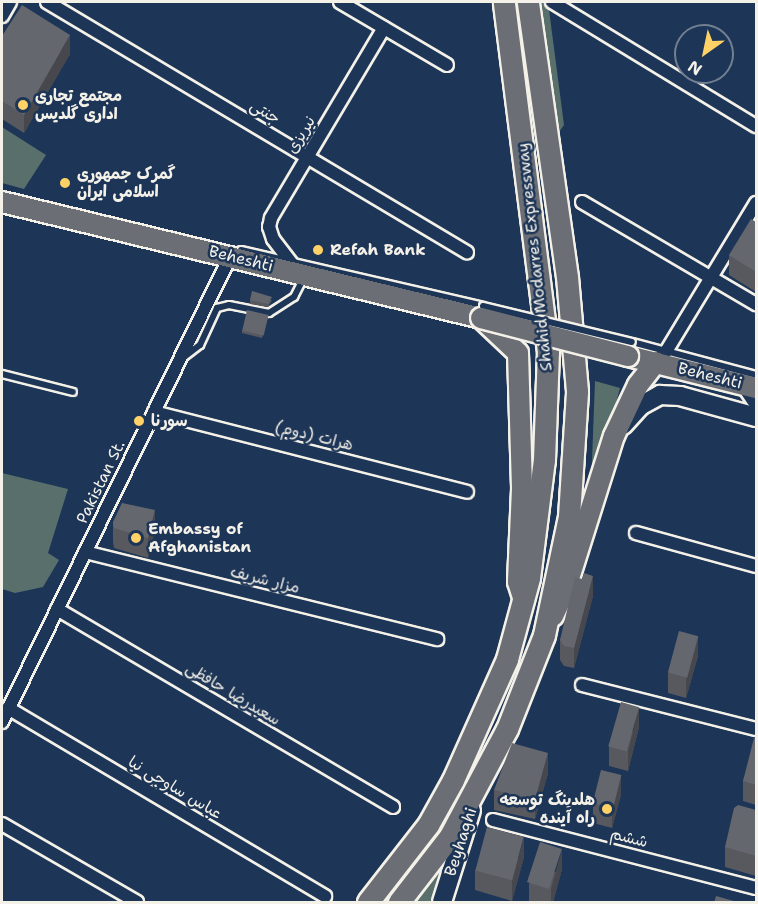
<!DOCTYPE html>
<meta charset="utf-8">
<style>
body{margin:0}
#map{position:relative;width:758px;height:904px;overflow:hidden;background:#1d3557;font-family:"Shantell Sans","Playpen Sans Arabic",sans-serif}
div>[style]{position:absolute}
.green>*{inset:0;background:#586f6c}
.roads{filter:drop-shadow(2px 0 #f4f1e8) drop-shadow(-2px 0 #f4f1e8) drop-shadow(0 2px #f4f1e8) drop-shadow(0 -2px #f4f1e8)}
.service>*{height:6px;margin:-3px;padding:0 3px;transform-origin:3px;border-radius:3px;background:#1d3557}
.minor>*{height:12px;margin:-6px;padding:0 6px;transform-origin:6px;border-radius:6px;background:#1d3557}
.secondary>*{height:18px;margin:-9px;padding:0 9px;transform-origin:9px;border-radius:9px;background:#1d3557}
.primary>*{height:20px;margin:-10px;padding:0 10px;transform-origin:10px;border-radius:10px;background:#6b6f75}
.trunk>*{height:21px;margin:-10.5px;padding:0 10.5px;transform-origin:10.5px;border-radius:10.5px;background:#6b6f75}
.bridges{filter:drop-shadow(2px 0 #f4f1e8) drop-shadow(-2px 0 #f4f1e8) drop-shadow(0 2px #f4f1e8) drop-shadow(0 -2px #f4f1e8)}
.service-bridge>*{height:6px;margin:-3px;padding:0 3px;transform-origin:3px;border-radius:3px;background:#1d3557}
.primary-bridge>*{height:20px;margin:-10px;padding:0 10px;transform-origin:10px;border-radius:10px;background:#6b6f75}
.wall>*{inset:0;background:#57595f}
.shaded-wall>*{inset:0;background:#47484e}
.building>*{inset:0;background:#65676f;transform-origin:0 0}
.dots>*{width:16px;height:16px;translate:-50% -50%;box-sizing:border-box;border:3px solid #1d3557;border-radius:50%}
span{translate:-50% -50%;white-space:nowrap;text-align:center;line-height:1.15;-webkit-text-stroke:5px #1d3557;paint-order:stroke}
.poi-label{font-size:16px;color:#f4f1e8;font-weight:700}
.left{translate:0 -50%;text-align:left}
.right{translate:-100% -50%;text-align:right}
.street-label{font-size:16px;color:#f4f1e8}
.frame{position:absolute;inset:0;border:3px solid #f4f1e8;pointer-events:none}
.north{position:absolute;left:674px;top:24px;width:60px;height:60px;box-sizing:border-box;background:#1d3557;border:2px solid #738091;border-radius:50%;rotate:213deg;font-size:16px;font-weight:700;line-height:24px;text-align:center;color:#f4f1e8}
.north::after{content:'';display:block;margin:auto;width:21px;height:27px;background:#ffd166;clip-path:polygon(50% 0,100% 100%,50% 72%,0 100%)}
</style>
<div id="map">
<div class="green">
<div style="clip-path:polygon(539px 2px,548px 2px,564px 125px,559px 132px)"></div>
<div style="clip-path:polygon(2px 127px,46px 155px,24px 189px,2px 183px)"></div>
<div style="clip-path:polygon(595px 381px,620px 388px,593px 489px,591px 487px)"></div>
<div style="clip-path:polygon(2px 473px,68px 489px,48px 553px,59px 560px,43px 587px,15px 593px,2px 589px)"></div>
<div style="clip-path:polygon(455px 845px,435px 902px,413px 902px)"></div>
</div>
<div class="roads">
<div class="service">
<div style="left:241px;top:250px;width:248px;rotate:13deg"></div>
<div style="left:632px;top:342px;width:128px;rotate:14.9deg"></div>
<div style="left:184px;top:357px;width:20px;rotate:-37deg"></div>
<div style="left:200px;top:345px;width:41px;rotate:-65.3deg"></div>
<div style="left:217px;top:308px;width:12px;rotate:-14deg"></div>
<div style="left:229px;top:305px;width:41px;rotate:11.3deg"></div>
<div style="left:269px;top:313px;width:30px;rotate:-33deg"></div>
<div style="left:294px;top:297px;width:20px;rotate:-63deg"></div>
<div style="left:2px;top:374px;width:73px;rotate:14.2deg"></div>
</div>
<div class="minor">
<div style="left:47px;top:2px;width:489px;rotate:30.8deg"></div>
<div style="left:340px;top:2px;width:124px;rotate:30.5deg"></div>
<div style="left:552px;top:2px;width:239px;rotate:31.3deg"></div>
<div style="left:2px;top:16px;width:16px;rotate:-60deg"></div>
<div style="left:582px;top:202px;width:202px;rotate:30.4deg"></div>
<div style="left:299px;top:273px;width:43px;rotate:-127.4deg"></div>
<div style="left:273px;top:239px;width:13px;rotate:-108deg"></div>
<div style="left:269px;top:227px;width:9px;rotate:-77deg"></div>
<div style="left:271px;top:218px;width:221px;rotate:-59.3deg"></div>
<div style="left:656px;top:362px;width:16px;rotate:-47deg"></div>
<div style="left:667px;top:350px;width:172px;rotate:-58.8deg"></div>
<div style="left:154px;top:412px;width:323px;rotate:14.3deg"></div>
<div style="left:636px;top:533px;width:124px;rotate:15.4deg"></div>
<div style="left:85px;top:552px;width:363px;rotate:13.9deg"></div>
<div style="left:57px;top:609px;width:390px;rotate:30.5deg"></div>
<div style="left:582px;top:685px;width:179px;rotate:14.2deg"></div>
<div style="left:8px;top:708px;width:369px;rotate:30.7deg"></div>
<div style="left:2px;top:722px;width:518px;rotate:-63.88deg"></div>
<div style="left:493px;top:820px;width:272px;rotate:14.5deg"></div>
<div style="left:2px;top:824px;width:156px;rotate:30deg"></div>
</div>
<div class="secondary">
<div style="left:746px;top:385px;width:18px;rotate:56deg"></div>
<div style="left:623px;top:425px;width:25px;rotate:-48deg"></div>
<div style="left:640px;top:406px;width:23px;rotate:-29deg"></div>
<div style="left:660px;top:395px;width:20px;rotate:3deg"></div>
<div style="left:680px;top:396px;width:79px;rotate:15.4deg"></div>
<div style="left:442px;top:902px;width:96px;rotate:-72.5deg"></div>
</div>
<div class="primary">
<div style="left:2px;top:202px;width:493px;rotate:13.6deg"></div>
<div style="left:481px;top:318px;width:51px;rotate:43.4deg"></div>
<div style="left:518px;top:353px;width:136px;rotate:88.3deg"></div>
<div style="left:522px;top:489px;width:93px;rotate:92.5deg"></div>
<div style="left:518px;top:582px;width:19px;rotate:72deg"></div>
<div style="left:628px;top:356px;width:132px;rotate:14deg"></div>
<div style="left:553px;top:616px;width:31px;rotate:-65deg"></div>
<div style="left:566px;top:588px;width:159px;rotate:-72.5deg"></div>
<div style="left:614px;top:436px;width:56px;rotate:-64.8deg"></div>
<div style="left:638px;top:385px;width:29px;rotate:-52deg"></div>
</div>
<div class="trunk">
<div style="left:368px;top:902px;width:98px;rotate:-52.1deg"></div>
<div style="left:428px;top:825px;width:51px;rotate:-60.9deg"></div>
<div style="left:453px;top:780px;width:133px;rotate:-65.9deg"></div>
<div style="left:507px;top:659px;width:84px;rotate:-74.8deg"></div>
<div style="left:529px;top:578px;width:119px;rotate:-82.8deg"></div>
<div style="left:544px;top:460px;width:108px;rotate:-87.9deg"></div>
<div style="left:548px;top:352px;width:353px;rotate:-97.2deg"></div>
<div style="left:399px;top:902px;width:83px;rotate:-52.3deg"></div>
<div style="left:450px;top:836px;width:121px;rotate:-62deg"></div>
<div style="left:507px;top:729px;width:101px;rotate:-68.5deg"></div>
<div style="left:544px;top:635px;width:122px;rotate:-78.1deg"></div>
<div style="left:569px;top:516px;width:125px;rotate:-86.3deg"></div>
<div style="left:577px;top:391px;width:114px;rotate:-95deg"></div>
<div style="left:567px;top:277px;width:278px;rotate:-98.1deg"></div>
</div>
</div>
<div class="bridges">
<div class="service-bridge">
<div style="left:483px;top:306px;width:153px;rotate:13.6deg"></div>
</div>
<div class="primary-bridge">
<div style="left:481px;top:318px;width:152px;rotate:14.5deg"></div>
</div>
</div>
<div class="wall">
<div style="clip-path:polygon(2px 36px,70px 54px,24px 133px,2px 119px)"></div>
<div style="clip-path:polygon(756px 222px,756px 292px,729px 275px,729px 255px)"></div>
<div style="clip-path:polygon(250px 300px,272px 300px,268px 307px,250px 304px)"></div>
<div style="clip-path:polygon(268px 318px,262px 338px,242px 333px,242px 330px)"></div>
<div style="clip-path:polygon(113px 522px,155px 530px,148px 558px,114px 548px,113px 542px)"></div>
<div style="clip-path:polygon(582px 579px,593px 596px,574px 668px,564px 666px,560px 660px,560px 640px)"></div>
<div style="clip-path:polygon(698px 656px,686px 698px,668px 693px,668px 673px)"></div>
<div style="clip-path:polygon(639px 727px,628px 771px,609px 766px,609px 746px)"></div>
<div style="clip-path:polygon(756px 739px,756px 805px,743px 801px,743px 781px)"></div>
<div style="clip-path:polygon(548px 773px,535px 819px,494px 810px,494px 790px)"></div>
<div style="clip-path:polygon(621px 795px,612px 828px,593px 823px,593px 803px)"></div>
<div style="clip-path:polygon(756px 810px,756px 876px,725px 867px,725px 847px)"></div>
<div style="clip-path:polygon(524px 857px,512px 901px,475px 890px,475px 870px)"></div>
<div style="clip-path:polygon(562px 869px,553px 903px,529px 903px,529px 883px)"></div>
</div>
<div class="shaded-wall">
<div style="clip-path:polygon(70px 35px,70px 54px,24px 133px,24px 115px)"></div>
<div style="clip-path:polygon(155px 510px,155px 530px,148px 558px,148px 538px)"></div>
<div style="clip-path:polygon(593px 576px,593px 596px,574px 668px,574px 648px)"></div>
<div style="clip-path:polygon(698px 636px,698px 656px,686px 698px,686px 678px)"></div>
<div style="clip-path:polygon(639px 707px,639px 727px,628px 771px,628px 751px)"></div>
<div style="clip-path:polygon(548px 753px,548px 773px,535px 819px,535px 799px)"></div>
<div style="clip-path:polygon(621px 775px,621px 795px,612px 828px,612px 808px)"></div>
<div style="clip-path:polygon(524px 837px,524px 857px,512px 901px,512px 881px)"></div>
<div style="clip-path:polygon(562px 849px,562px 869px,553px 903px,551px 903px,551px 889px)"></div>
</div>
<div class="building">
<div style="clip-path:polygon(22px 5px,70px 35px,24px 115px,2px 101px,2px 36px)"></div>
<div style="clip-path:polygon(751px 219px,756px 222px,756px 272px,729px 255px)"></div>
<div style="clip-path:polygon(252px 291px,272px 297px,268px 304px,250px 300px)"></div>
<div style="left:247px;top:310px;width:22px;height:21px;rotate:13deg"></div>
<div style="clip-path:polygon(122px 503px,155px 510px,148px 538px,114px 528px,113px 522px)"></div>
<div style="clip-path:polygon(584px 573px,593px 576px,574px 648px,564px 646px,560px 640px,575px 577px,582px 579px)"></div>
<div style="left:679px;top:631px;width:20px;height:43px;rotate:15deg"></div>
<div style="left:621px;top:702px;width:19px;height:46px;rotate:16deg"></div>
<div style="clip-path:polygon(754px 738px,756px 739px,756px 785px,743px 781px)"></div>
<div style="clip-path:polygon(512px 743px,548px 753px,535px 799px,494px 790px)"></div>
<div style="left:601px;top:770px;width:21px;height:34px;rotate:14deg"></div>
<div style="clip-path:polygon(738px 805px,756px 810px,756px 856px,725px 847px,734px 808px)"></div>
<div style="left:487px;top:827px;width:38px;height:45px;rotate:15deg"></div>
<div style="left:540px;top:842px;width:23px;height:42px;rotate:18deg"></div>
<div style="clip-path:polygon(716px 896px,741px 903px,714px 903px)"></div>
</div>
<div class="dots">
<div style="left:23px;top:105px;background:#ffd166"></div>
<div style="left:65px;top:183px;background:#ffd166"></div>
<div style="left:318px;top:250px;background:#ffd166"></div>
<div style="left:139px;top:421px;background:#ffd166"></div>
<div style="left:136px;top:538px;background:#ffd166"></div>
<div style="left:607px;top:809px;background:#ffd166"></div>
</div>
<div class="poi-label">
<span class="left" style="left:35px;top:105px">مجتمع تجاری<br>اداری گلدیس</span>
<span class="left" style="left:77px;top:183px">گمرک جمهوری<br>اسلامی ایران</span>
<span class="left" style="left:330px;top:250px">Refah Bank</span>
<span class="left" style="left:151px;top:421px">سورنا</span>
<span class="left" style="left:148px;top:538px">Embassy of<br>Afghanistan</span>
<span class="right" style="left:595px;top:809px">هلدینگ توسعه<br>راه آینده</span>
</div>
<div class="street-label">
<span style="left:265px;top:112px;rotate:31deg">جنتی</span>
<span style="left:301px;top:135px;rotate:-59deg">نیریزی</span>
<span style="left:535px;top:257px;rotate:-96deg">Shahid Modarres Expressway</span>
<span style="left:241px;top:259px;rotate:14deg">Beheshti</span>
<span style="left:710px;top:376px;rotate:14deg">Beheshti</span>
<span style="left:314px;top:436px;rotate:14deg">هرات (دوم)</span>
<span style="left:101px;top:482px;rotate:-64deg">Pakistan St.</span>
<span style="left:265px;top:580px;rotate:14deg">مزار شریف</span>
<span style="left:233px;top:694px;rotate:31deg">سعیدرضا حافظی</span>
<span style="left:175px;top:788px;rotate:31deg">عباس ساوجی نیا</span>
<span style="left:629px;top:838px;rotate:14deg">ششم</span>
<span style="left:461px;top:842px;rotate:-72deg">Beyhaghi</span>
</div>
<div class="frame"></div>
<div class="north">N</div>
</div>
